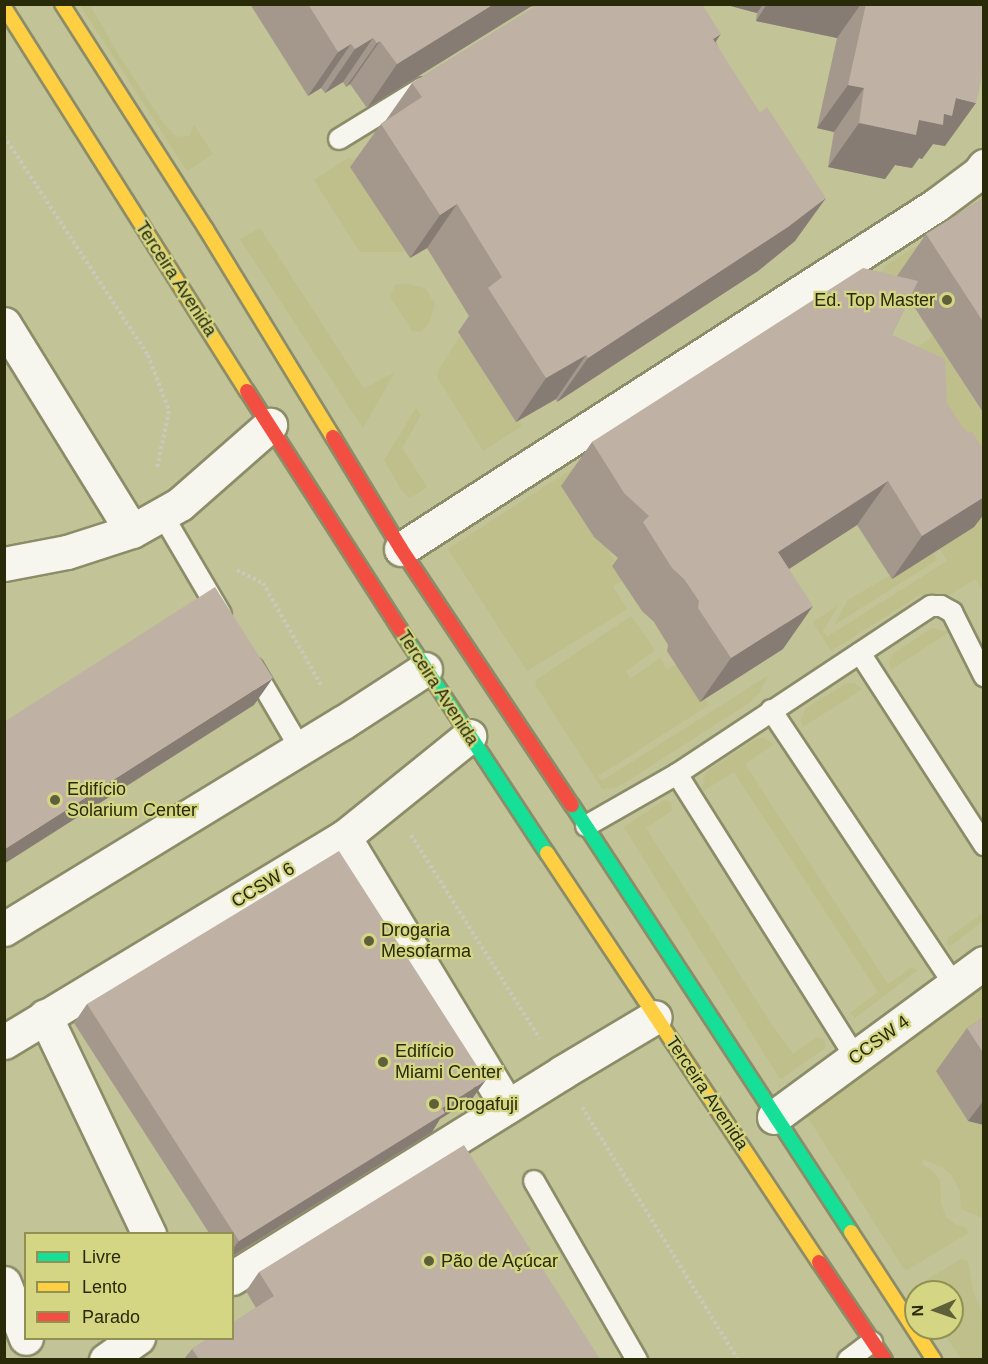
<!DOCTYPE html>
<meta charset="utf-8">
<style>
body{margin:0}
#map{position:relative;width:988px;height:1364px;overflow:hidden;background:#c2c397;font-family:Arial,sans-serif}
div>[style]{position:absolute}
.green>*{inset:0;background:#bebf8a}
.path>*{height:4px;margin-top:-2px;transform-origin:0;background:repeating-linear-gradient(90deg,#c9c9bb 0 3px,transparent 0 6px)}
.roads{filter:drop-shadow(2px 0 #8c8c68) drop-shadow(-2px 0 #8c8c68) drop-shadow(0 2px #8c8c68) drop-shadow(0 -2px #8c8c68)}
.lane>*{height:20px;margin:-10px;padding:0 10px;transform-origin:10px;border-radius:10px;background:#f6f6ef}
.street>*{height:33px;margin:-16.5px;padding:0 16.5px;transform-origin:16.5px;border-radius:16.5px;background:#f6f6ef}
.fast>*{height:14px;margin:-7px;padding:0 7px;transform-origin:7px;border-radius:7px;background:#16e098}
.slow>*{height:14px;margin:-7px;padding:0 7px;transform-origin:7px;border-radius:7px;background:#ffcf43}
.jam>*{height:14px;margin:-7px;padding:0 7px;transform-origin:7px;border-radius:7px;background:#f24e42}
.wall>*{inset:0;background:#a4988d}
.shaded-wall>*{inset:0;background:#867c73}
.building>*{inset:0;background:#bfb1a4}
.dots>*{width:16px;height:16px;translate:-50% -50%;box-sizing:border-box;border:3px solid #d4d684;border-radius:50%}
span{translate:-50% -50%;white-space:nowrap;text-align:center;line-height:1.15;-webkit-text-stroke:4.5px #d4d684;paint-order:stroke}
.street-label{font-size:18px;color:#292a07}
.poi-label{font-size:18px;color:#292a07}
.right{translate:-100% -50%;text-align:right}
.left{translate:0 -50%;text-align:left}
.frame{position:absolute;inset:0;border:6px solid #292a07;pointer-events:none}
.legend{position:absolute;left:24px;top:1232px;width:210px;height:108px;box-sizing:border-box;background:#d4d684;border:2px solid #909152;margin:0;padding:8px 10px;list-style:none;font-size:18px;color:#292a07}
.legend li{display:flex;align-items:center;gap:12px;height:30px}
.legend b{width:30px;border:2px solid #909152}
.north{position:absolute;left:904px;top:1280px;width:60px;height:60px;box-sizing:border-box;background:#d4d684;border:2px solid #909152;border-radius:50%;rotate:268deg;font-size:16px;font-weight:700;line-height:24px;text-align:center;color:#292a07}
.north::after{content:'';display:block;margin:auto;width:21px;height:27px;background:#5f6039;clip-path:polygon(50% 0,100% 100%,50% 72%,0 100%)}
</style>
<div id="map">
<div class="green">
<div style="clip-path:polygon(80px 5px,90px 5px,118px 54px,164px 124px,174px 135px,181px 137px,189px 136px,194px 125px,213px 154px,187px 171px)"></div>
<div style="clip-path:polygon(350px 157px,353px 160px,357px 158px,351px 167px,405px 252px,360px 252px,314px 180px)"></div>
<div style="clip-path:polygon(949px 225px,896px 278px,915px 307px,909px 309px,902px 307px,878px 274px,885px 269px,884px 267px)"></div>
<div style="clip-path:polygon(260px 228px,364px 389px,395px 372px,363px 428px,240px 239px)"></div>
<div style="clip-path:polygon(407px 284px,425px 288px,435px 304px,429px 323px,421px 332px,412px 331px,390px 296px,395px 285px)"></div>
<div style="clip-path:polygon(460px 336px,515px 421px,518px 420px,522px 426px,483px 451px,437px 377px,438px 371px)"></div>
<div style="clip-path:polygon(933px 336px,983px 414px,983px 591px,975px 579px,930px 607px,921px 594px,831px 651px,813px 622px,838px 606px,823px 631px,827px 637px,947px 561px,941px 550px,934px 554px,937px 560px,834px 625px,848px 600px,972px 528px,883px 346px,913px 351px)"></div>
<div style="clip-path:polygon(676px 402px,565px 483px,564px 489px,594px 537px,601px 539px,615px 561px,612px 565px,622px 581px,613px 586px,627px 609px,527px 671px,448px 549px)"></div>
<div style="clip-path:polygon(416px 408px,421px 415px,402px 448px,427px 487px,410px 498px,402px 491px,384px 460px)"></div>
<div style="clip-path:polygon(631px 616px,655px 650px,626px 671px,630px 679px,660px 658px,667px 670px,676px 664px,698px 698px,705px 699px,709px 705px,598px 776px,602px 781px,769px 675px,759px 693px,749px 703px,618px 787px,602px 789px,535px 684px,536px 680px)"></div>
<div style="clip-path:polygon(932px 628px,949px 632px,891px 670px,889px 662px,893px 654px)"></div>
<div style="clip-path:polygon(847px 683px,854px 683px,862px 689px,803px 727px,801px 720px,805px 709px)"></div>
<div style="clip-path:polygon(764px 738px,774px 744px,745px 764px,888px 984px,911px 968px,918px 970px,855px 1018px,850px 1013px,878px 992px,734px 772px,703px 791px,702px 788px,706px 772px,756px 739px)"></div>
<div style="clip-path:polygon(665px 800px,671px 802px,672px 810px,646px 828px,772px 1025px,793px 1054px,817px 1037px,825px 1040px,825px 1048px,784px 1077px,780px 1079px,624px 827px)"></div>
<div style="clip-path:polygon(983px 913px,983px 921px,949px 947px,947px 944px,948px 938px)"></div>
<div style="clip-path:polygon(983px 978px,983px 1218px,961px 1209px,960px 1191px,951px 1174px,942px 1167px,923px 1159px,922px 1165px,931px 1170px,940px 1180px,941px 1203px,946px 1217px,956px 1225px,966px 1228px,968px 1233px,907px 1270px,903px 1268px,807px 1116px)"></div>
<div style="clip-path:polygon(961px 1259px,968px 1261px,973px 1290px,983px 1314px,983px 1359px,961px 1359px,940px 1328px,952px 1328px,952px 1292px,917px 1292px,915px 1287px)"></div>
</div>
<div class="path">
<div style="left:4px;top:136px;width:262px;rotate:56.7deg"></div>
<div style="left:148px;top:355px;width:60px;rotate:69.4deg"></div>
<div style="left:169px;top:411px;width:58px;rotate:101.9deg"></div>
<div style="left:237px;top:570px;width:29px;rotate:27deg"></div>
<div style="left:263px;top:583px;width:120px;rotate:60.4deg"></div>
<div style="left:411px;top:835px;width:241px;rotate:57.7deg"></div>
<div style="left:582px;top:1107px;width:297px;rotate:58.3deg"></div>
</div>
<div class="roads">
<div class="lane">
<div style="left:339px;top:139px;width:97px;rotate:-31.6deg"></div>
<div style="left:162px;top:514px;width:116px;rotate:59.5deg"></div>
<div style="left:860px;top:653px;width:229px;rotate:57.1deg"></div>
<div style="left:253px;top:668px;width:93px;rotate:59.6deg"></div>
<div style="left:771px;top:710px;width:329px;rotate:56.3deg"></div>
<div style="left:677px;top:774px;width:334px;rotate:57.8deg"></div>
<div style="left:586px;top:826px;width:105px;rotate:-29.7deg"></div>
<div style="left:677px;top:774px;width:305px;rotate:-33.5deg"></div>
<div style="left:931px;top:606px;width:10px"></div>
<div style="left:941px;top:606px;width:13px;rotate:29deg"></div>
<div style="left:952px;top:612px;width:72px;rotate:63.4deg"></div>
<div style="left:534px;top:1181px;width:207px;rotate:60.1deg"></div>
<div style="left:848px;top:1360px;width:30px;rotate:-37deg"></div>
</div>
<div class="street">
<div style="left:4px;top:324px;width:243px;rotate:58.3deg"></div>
<div style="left:401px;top:549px;width:636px;rotate:-32.74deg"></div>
<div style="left:936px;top:205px;width:54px;rotate:-36.7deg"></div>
<div style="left:979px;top:173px;width:9px;rotate:-54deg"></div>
<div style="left:4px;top:564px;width:64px;rotate:-10.8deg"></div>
<div style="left:67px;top:552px;width:68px;rotate:-17.9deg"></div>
<div style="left:132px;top:531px;width:55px;rotate:-29.4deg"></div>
<div style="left:180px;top:504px;width:120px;rotate:-41.3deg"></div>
<div style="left:344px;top:837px;width:315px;rotate:58.8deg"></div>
<div style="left:4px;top:929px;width:396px;rotate:-31.4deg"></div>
<div style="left:342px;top:723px;width:99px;rotate:-33deg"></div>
<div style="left:45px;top:1016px;width:242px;rotate:64.5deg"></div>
<div style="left:4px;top:1042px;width:397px;rotate:-31.1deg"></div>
<div style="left:344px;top:837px;width:161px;rotate:-38.9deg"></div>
<div style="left:774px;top:1117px;width:260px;rotate:-36.3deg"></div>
<div style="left:232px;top:1278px;width:388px;rotate:-31.9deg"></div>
<div style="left:561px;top:1073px;width:109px;rotate:-30.8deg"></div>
<div style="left:4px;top:1283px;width:59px;rotate:68.2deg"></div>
<div style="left:106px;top:1360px;width:39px;rotate:-35deg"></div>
</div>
<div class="fast">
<div style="left:401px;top:631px;width:266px;rotate:56.7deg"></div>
<div style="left:572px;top:805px;width:510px;rotate:56.84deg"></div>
</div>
<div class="slow">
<div style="left:62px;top:4px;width:267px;rotate:57.4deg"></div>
<div style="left:206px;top:229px;width:244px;rotate:58.6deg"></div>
<div style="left:4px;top:7px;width:454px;rotate:57.7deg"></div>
<div style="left:547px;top:853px;width:491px;rotate:56.4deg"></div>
<div style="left:851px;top:1232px;width:153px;rotate:57deg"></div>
</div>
<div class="jam">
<div style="left:247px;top:391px;width:285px;rotate:57.3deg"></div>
<div style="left:333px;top:437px;width:131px;rotate:58.7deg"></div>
<div style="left:401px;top:549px;width:308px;rotate:56.3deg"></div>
<div style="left:819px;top:1262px;width:118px;rotate:56deg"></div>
</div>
</div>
<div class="wall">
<div style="clip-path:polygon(250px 4px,702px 4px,716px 42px,795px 241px,758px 271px,557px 402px,556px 399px,516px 422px,458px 332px,469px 316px,427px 248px,410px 258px,350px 167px,381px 124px,386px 120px,412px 83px,537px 6px,530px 7px,367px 108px,350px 84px,346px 87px,343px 82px,325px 93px,321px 88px,308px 96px)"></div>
<div style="clip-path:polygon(723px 4px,984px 4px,945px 146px,933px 144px,922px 159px,919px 158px,912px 168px,895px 165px,885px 179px,828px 167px,834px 132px,817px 128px,837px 38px,756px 21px,757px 13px)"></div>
<div style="clip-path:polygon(984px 198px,984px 414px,909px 299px,892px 335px,965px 431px,984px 450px,984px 514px,974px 527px,892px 579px,857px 525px,789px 569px,783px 649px,700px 702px,667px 651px,668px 645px,654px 622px,642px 611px,612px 566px,618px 558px,594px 537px,561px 486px,592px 442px,897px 276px,926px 234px)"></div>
<div style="clip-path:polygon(87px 1004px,472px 1099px,440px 1119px,432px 1132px,232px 1256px,232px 1233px,209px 1233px,74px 1023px)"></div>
<div style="clip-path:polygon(984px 1017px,984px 1125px,968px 1121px,936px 1071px,967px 1028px)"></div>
<div style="clip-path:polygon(259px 1272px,600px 1359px,184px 1359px,192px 1349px,256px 1308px,246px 1291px)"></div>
</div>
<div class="shaded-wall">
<div style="clip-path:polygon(494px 4px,537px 4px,530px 7px,367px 108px,397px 64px)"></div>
<div style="clip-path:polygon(723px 4px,763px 4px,757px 13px)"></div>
<div style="clip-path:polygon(767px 4px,861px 4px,837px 38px,756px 21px)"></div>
<div style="clip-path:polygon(721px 34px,691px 78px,713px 39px)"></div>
<div style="clip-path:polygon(373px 38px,343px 82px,325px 93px,355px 49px)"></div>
<div style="clip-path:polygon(380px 41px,350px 84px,346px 87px,377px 43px)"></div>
<div style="clip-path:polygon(351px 44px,321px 88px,308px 96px,338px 52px)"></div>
<div style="clip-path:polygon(848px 85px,864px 88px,834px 132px,817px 128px)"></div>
<div style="clip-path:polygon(956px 98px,976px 103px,945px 146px,933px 144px,922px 159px,919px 158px,912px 168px,895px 165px,885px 179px,828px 167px,859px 123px,919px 120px)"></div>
<div style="clip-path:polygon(826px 198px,795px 241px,758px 271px,557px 402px,588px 358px)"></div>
<div style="clip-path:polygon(457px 204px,427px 248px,410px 258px,440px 215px)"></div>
<div style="clip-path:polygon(586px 355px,556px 399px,516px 422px,546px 378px)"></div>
<div style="clip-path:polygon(888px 481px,857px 525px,747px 596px,778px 552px)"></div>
<div style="clip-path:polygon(984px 497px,984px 514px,974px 527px,892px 579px,922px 536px)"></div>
<div style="clip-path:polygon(813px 606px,783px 649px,700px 702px,731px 658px)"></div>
<div style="clip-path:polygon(273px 678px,254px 705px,4px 864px,4px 851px,5px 849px)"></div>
<div style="clip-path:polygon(486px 1080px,472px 1099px,440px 1119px,432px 1132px,232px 1256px,232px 1250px,239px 1241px)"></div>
<div style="clip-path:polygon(984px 1100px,984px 1125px,968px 1121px)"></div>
</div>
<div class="building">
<div style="clip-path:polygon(308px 4px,494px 4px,397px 64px,380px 41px,377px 43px,373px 38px,355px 49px,351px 44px,338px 52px)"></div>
<div style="clip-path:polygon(539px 4px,702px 4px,721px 34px,713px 39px,760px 113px,767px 107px,826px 198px,788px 227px,588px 358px,586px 355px,546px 378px,488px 288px,502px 277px,457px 204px,440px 215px,381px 124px,422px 97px,412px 83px)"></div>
<div style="clip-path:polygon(866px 4px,984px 4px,984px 67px,976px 103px,956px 98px,952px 116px,944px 114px,943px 125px,919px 120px,916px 135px,859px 123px,864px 88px,848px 85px)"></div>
<div style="clip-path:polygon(984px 198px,984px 323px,926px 234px)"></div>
<div style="clip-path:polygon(863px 268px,918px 281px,892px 335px,945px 359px,947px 403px,965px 431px,972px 432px,984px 450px,984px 497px,922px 536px,888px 481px,778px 552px,813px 606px,731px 658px,698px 608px,699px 601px,684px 579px,672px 568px,643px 522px,649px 516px,624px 493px,592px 442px)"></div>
<div style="clip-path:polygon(215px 587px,273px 678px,5px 849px,4px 848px,4px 722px)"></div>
<div style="clip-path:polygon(339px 851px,486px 1080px,442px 1108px,445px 1113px,239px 1241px,87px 1004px)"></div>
<div style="clip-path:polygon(984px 1017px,984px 1054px,967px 1028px)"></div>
<div style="clip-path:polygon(464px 1145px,600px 1359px,199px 1359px,192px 1349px,208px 1338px,232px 1338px,232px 1323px,274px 1296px,259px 1272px)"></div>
</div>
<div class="dots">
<div style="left:947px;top:300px;background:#5f6039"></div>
<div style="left:55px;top:800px;background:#5f6039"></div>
<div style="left:369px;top:941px;background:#5f6039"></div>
<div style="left:383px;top:1062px;background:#5f6039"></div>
<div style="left:434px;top:1104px;background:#5f6039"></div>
<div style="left:429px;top:1261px;background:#5f6039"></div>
</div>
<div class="street-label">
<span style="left:176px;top:279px;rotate:57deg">Terceira Avenida</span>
<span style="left:438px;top:688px;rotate:57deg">Terceira Avenida</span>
<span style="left:263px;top:885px;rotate:-31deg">CCSW 6</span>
<span style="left:879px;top:1040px;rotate:-36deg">CCSW 4</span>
<span style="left:707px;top:1093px;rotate:56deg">Terceira Avenida</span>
</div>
<div class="poi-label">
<span class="right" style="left:935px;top:300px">Ed. Top Master</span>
<span class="left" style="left:67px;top:800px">Edifício<br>Solarium Center</span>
<span class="left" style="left:381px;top:941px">Drogaria<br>Mesofarma</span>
<span class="left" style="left:395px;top:1062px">Edifício<br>Miami Center</span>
<span class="left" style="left:446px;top:1104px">Drogafuji</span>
<span class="left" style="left:441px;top:1261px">Pão de Açúcar</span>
</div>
<div class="frame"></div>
<ul class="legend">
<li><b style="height:8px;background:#16e098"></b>Livre</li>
<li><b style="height:8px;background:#ffcf43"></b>Lento</li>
<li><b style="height:8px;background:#f24e42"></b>Parado</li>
</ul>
<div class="north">N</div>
</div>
